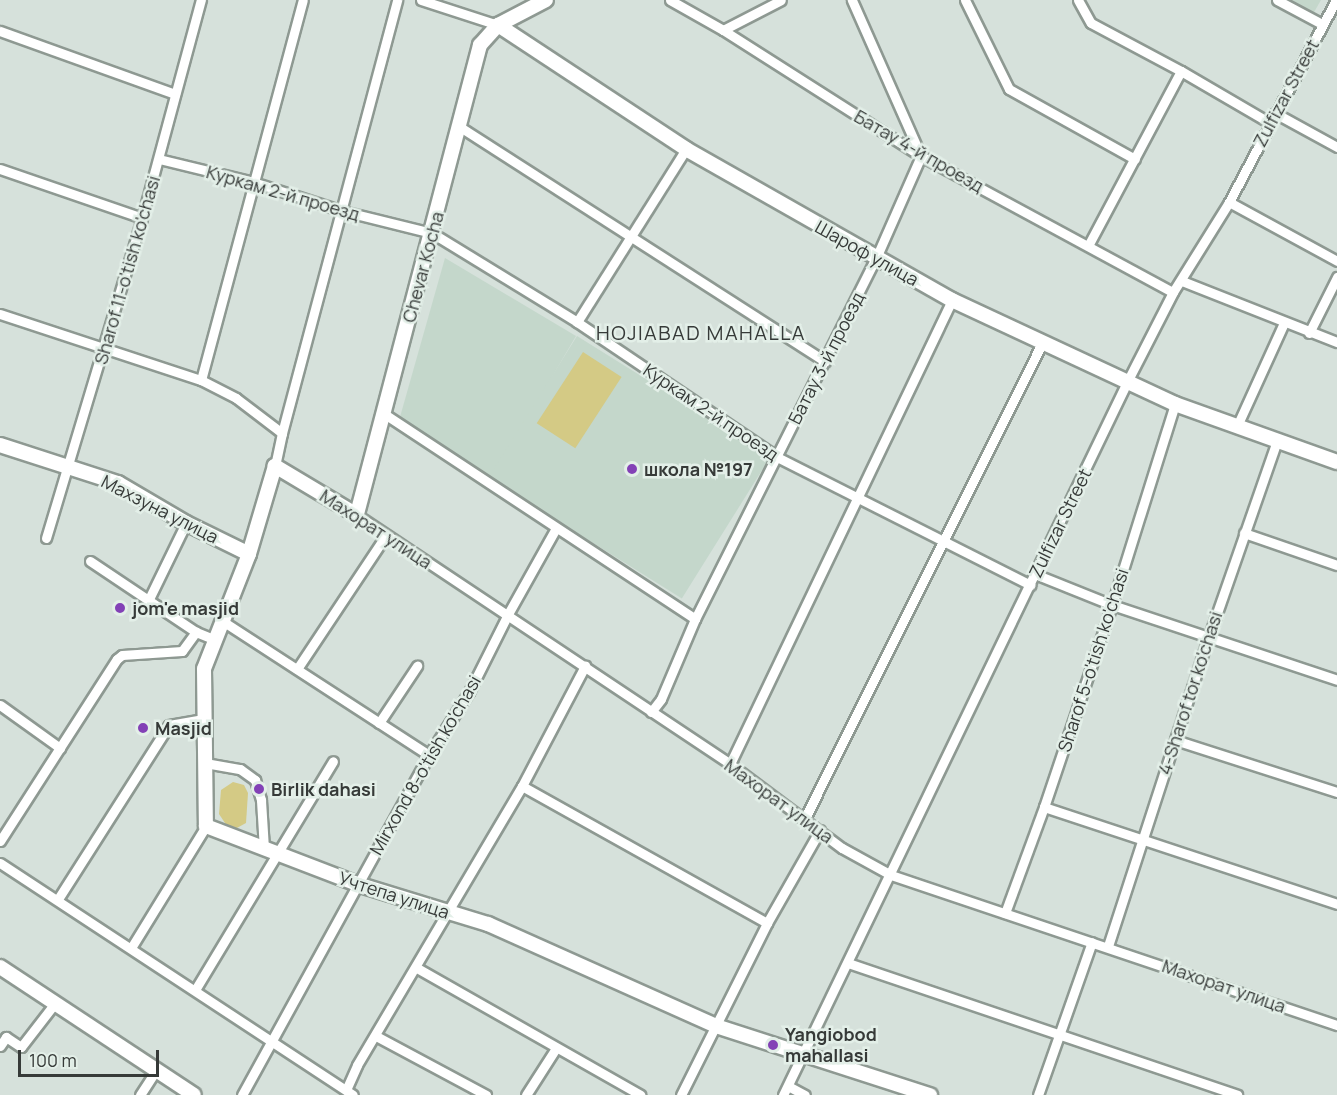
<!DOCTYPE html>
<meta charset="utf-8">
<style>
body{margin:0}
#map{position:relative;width:1337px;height:1095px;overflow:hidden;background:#d6e1db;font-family:Manrope,sans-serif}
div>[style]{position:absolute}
.built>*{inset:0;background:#c4d7cb;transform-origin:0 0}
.green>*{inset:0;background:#d4ca85;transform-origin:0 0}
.roads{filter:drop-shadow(2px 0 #8e9992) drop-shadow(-2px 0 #8e9992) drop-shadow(0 2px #8e9992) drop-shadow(0 -2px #8e9992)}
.street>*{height:9px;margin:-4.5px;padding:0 4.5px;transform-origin:4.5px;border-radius:4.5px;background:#fff}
.secondary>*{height:14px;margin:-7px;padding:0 7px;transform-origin:7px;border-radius:7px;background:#fff}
.dots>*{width:16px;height:16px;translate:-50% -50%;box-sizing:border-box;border:3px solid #e3efe8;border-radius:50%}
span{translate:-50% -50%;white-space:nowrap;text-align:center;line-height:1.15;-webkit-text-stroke:5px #e3efe8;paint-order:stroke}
.street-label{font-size:18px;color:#363a38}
.poi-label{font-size:18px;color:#363a38;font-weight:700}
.left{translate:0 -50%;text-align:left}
.neighbourhood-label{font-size:20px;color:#363a38;letter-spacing:1.5px}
.scale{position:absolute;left:18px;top:1050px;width:141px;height:27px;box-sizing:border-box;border:3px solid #363a38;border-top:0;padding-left:8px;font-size:18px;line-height:21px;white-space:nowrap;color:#363a38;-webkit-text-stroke:4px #e3efe8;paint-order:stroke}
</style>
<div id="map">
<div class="built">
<div style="clip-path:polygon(1288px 0,1321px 0,1313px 14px)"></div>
<div style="clip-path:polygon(445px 258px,576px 336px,492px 479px,400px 417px)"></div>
<div style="left:577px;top:336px;width:228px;height:167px;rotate:32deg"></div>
</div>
<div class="green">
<div style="left:583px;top:352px;width:46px;height:85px;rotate:33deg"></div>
<div style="clip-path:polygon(233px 782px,244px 785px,248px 793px,246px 823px,235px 829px,227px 826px,219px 814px,221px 790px)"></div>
</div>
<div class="roads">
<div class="street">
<div style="left:421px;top:0;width:81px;rotate:18deg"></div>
<div style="left:670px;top:0;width:61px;rotate:29.5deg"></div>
<div style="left:723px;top:30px;width:235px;rotate:32.5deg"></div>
<div style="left:921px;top:156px;width:286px;rotate:28.4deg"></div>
<div style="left:965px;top:0;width:99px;rotate:63.7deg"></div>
<div style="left:1009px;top:89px;width:144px;rotate:29.1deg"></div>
<div style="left:1078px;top:0;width:26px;rotate:61deg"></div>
<div style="left:1091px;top:23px;width:102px;rotate:28.1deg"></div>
<div style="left:1181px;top:71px;width:103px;rotate:30.3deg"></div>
<div style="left:1277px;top:0;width:51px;rotate:28.1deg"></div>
<div style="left:723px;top:30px;width:65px;rotate:-27.3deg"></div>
<div style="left:0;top:31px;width:186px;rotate:19.8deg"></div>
<div style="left:1275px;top:113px;width:71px;rotate:28.7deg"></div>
<div style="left:460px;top:127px;width:434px;rotate:32.7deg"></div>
<div style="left:159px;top:159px;width:97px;rotate:13.7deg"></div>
<div style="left:253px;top:182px;width:95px;rotate:17.9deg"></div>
<div style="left:343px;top:211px;width:92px;rotate:13.9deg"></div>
<div style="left:432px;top:233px;width:170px;rotate:31.5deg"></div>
<div style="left:577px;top:322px;width:241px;rotate:34deg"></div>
<div style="left:777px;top:457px;width:284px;rotate:26.8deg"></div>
<div style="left:0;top:169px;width:150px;rotate:19deg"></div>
<div style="left:1229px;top:202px;width:123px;rotate:28.6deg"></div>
<div style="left:1089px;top:244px;width:196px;rotate:-62deg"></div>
<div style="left:1182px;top:281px;width:167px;rotate:21.5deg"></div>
<div style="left:0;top:314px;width:212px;rotate:18.2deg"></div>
<div style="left:201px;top:380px;width:39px;rotate:27deg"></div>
<div style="left:236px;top:398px;width:58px;rotate:37.3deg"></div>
<div style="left:577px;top:322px;width:204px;rotate:-57.8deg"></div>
<div style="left:1309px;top:333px;width:63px;rotate:-63.4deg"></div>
<div style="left:201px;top:380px;width:393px;rotate:-75deg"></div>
<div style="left:383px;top:413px;width:374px;rotate:33.4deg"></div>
<div style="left:1237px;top:426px;width:113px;rotate:-65.5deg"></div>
<div style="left:275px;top:466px;width:34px;rotate:-78deg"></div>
<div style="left:282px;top:433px;width:448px;rotate:-75.1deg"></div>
<div style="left:357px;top:515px;width:448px;rotate:33.7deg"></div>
<div style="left:730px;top:764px;width:140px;rotate:36.9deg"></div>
<div style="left:842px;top:848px;width:56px;rotate:28.9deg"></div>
<div style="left:891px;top:875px;width:471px;rotate:18.6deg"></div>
<div style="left:1244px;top:533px;width:98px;rotate:19deg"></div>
<div style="left:46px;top:538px;width:334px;rotate:-73.3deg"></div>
<div style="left:142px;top:218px;width:226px;rotate:-74.9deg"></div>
<div style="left:90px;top:561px;width:128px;rotate:33.8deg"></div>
<div style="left:196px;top:632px;width:22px;rotate:22deg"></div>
<div style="left:1035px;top:574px;width:83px;rotate:21.9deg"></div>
<div style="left:1112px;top:605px;width:237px;rotate:18.4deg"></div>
<div style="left:148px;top:601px;width:87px;rotate:-64deg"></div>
<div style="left:224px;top:622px;width:244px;rotate:33deg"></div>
<div style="left:297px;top:669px;width:161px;rotate:-56.4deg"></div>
<div style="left:0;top:705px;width:74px;rotate:35.6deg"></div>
<div style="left:651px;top:712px;width:16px;rotate:-52deg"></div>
<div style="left:661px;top:699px;width:87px;rotate:-67deg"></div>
<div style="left:695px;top:619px;width:404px;rotate:-63.4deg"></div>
<div style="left:876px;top:258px;width:111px;rotate:-66.2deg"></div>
<div style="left:921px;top:156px;width:171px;rotate:-113.9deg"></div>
<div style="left:379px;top:723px;width:69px;rotate:-56.3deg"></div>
<div style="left:1175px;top:740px;width:170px;rotate:17.8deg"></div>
<div style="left:205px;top:763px;width:36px;rotate:10deg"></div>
<div style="left:240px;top:769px;width:19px;rotate:36deg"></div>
<div style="left:255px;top:780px;width:21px;rotate:73deg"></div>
<div style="left:261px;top:800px;width:49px;rotate:86.5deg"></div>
<div style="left:730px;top:764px;width:514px;rotate:-64.43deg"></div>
<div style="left:522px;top:786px;width:281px;rotate:29.2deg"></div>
<div style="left:1044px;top:807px;width:309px;rotate:18.3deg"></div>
<div style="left:805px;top:818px;width:531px;rotate:-63.48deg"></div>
<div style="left:0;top:841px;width:216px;rotate:-57.3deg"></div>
<div style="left:117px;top:659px;width:6px;rotate:-39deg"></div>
<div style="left:122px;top:655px;width:60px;rotate:-3.8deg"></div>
<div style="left:182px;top:651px;width:24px;rotate:-54deg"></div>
<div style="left:0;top:863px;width:422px;rotate:33.3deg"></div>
<div style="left:58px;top:899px;width:206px;rotate:-57.5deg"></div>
<div style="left:169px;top:725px;width:35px;rotate:-10deg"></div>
<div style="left:1005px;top:913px;width:113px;rotate:-69.8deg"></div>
<div style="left:1044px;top:807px;width:213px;rotate:-71.4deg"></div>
<div style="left:1112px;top:605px;width:211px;rotate:-72.6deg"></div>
<div style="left:1108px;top:946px;width:326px;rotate:-72deg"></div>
<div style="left:1209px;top:636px;width:207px;rotate:-70.8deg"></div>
<div style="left:131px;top:948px;width:143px;rotate:-58.4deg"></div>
<div style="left:848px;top:963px;width:411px;rotate:18.7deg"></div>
<div style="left:417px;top:968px;width:257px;rotate:29.6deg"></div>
<div style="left:195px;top:990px;width:267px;rotate:-58.9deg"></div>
<div style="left:376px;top:1036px;width:125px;rotate:28.2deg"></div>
<div style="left:0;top:1046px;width:11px;rotate:-56deg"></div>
<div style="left:6px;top:1037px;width:18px;rotate:34deg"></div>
<div style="left:21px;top:1047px;width:56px;rotate:-52.3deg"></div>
<div style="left:788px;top:1086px;width:19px;rotate:28deg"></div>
<div style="left:346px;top:1090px;width:27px;rotate:-66deg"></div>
<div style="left:357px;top:1065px;width:324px;rotate:-59.4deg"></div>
<div style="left:522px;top:786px;width:136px;rotate:-62.3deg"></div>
<div style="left:140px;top:1095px;width:30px;rotate:-57deg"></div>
<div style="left:242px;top:1095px;width:388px;rotate:-61.2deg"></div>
<div style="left:429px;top:755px;width:75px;rotate:-57.6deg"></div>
<div style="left:469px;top:692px;width:87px;rotate:-63.4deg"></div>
<div style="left:508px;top:614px;width:98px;rotate:-60.8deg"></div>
<div style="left:526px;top:1095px;width:56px;rotate:-57.4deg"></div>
<div style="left:681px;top:1095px;width:192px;rotate:-63.4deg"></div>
<div style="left:767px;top:923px;width:107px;rotate:-60.3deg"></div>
<div style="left:783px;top:1095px;width:792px;rotate:-64.24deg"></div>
<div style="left:1127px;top:382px;width:101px;rotate:-62.9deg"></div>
<div style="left:1173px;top:292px;width:106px;rotate:-58.1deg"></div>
<div style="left:1229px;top:202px;width:229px;rotate:-62.1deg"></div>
<div style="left:1038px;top:1095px;width:162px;rotate:-70.6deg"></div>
</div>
<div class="secondary">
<div style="left:546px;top:0;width:54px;rotate:152.5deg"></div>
<div style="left:498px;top:25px;width:27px;rotate:132deg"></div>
<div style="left:480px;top:45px;width:486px;rotate:104.7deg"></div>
<div style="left:357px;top:515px;width:96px;rotate:-149.1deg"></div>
<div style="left:275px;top:466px;width:92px;rotate:106.5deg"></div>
<div style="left:249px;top:554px;width:123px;rotate:111.4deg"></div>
<div style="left:204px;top:669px;width:157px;rotate:89.3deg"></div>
<div style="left:206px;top:826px;width:162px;rotate:21deg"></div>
<div style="left:357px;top:884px;width:137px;rotate:17deg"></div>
<div style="left:488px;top:924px;width:250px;rotate:24.1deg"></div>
<div style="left:716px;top:1026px;width:225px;rotate:17.9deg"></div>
<div style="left:498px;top:25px;width:225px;rotate:33.4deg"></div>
<div style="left:686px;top:149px;width:306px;rotate:29.6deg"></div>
<div style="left:952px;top:300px;width:246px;rotate:25deg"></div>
<div style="left:1175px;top:404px;width:172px;rotate:19.7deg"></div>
<div style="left:0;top:445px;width:124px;rotate:17.9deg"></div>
<div style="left:118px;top:483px;width:79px;rotate:30.5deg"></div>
<div style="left:186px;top:523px;width:70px;rotate:26.2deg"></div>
<div style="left:0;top:967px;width:232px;rotate:33.4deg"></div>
</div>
</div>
<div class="dots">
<div style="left:632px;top:469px;background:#8341b6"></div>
<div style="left:120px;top:608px;background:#8341b6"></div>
<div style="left:143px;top:728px;background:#8341b6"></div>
<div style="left:259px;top:789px;background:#8341b6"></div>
<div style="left:773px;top:1045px;background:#8341b6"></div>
</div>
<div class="street-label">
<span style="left:1286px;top:93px;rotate:-62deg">Zulfizar Street</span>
<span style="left:919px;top:151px;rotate:30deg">Батау 4-й проезд</span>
<span style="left:283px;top:193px;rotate:16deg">Куркам 2-й проезд</span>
<span style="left:867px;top:253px;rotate:29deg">Шароф улица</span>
<span style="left:423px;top:267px;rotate:-75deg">Chevar Kocha</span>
<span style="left:127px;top:270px;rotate:-74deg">Sharof 11-o'tish ko'chasi</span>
<span style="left:826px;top:358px;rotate:-63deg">Батау 3-й проезд</span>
<span style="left:711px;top:412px;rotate:34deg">Куркам 2-й проезд</span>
<span style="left:160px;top:509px;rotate:27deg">Махзуна улица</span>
<span style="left:1060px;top:523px;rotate:-64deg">Zulfizar Street</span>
<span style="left:376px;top:529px;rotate:33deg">Махорат улица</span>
<span style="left:1093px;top:660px;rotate:-72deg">Sharof 5-o'tish ko'chasi</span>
<span style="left:1190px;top:693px;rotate:-72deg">4-Sharof tor ko'chasi</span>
<span style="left:425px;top:765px;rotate:-60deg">Mirxond 8-o'tish ko'chasi</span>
<span style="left:779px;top:801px;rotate:36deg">Махорат улица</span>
<span style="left:394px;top:895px;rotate:18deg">Учтепа улица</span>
<span style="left:1224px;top:986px;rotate:19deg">Махорат улица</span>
</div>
<div class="poi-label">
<span class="left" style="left:644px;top:469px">школа №197</span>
<span class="left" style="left:132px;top:608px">jom'e masjid</span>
<span class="left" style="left:155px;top:728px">Masjid</span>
<span class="left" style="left:271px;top:789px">Birlik dahasi</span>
<span class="left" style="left:785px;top:1045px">Yangiobod<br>mahallasi</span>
</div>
<div class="neighbourhood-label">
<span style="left:701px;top:332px">HOJIABAD MAHALLA</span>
</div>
<div class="scale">100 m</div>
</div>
